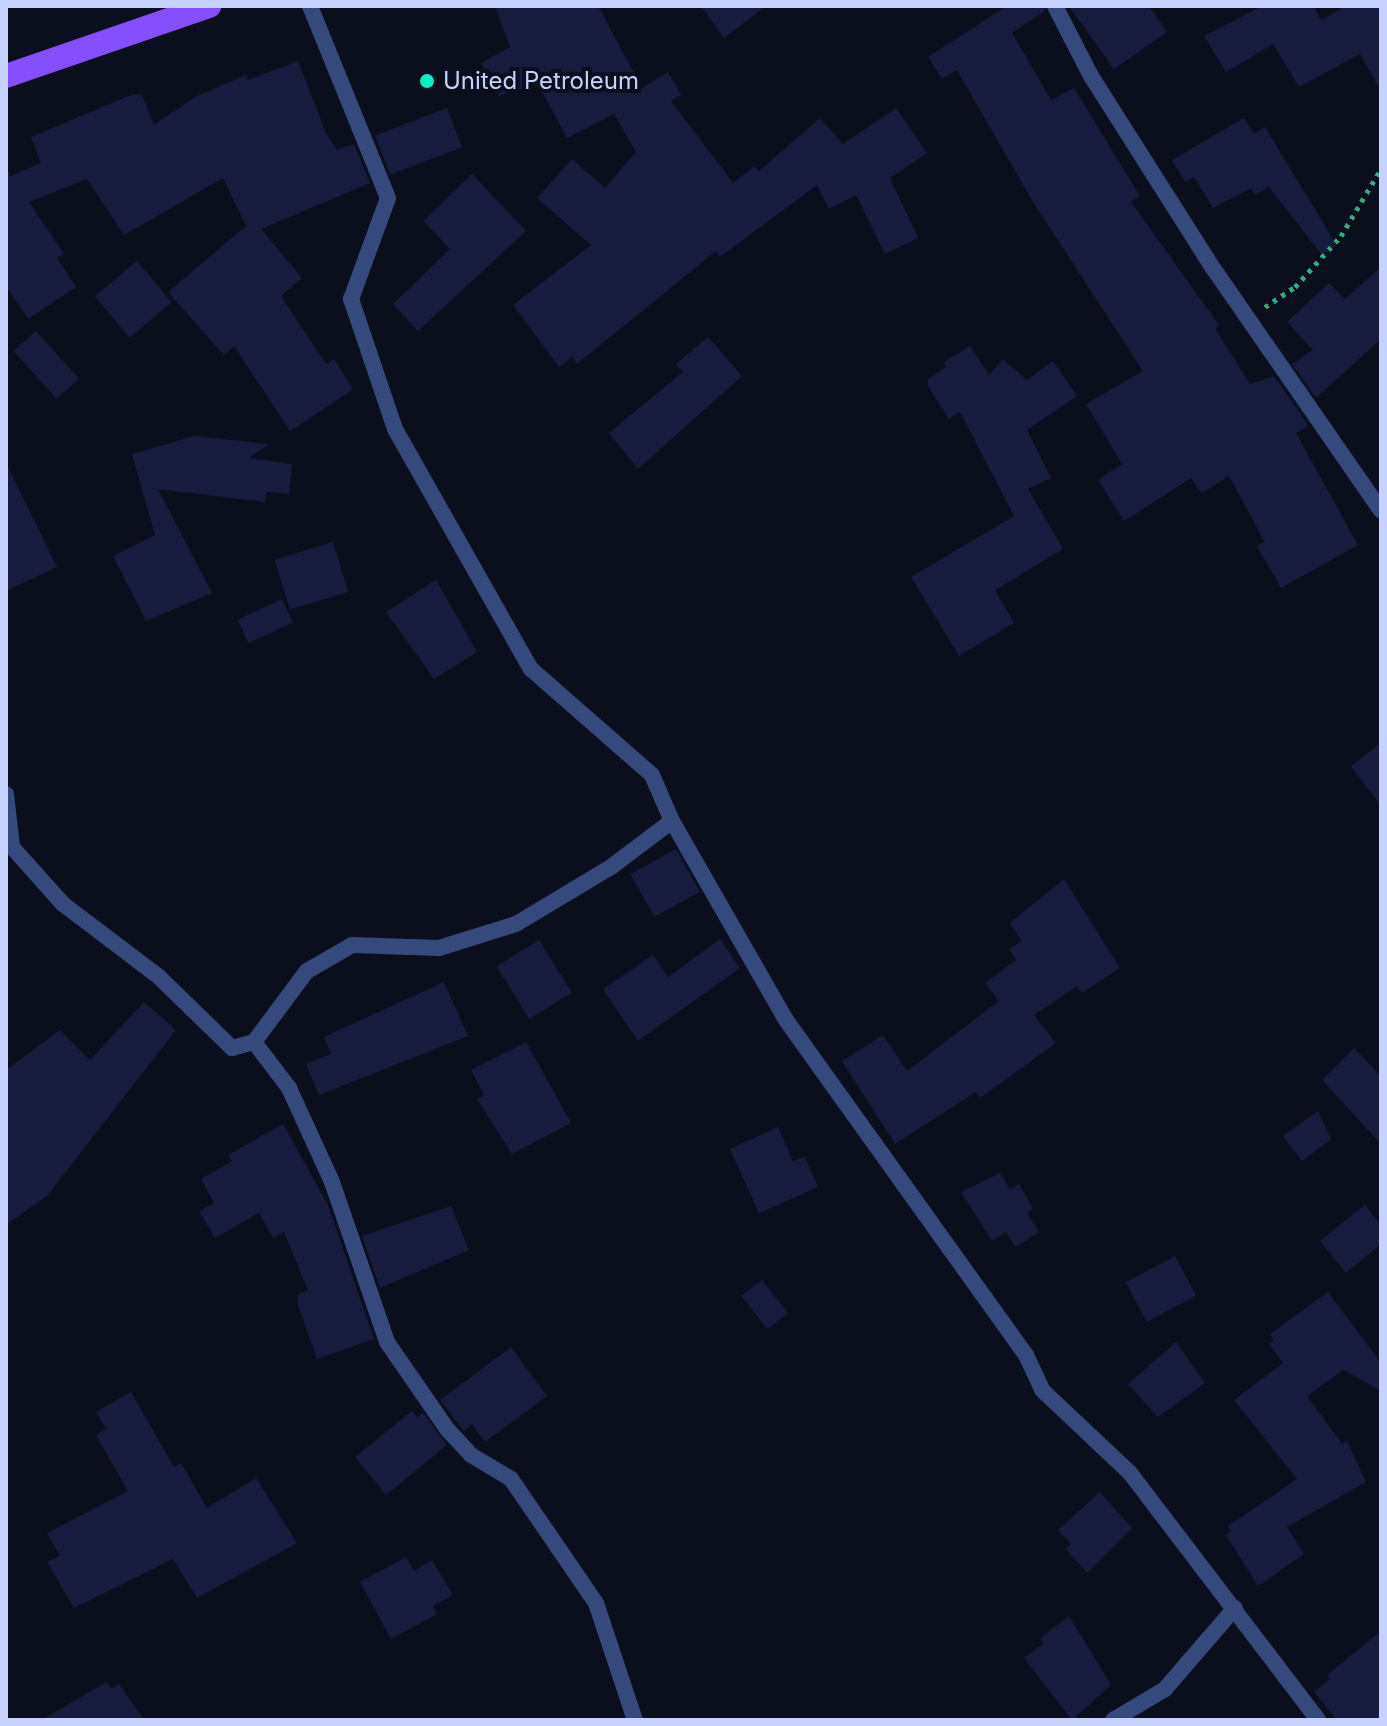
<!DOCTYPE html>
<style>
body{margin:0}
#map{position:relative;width:1387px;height:1726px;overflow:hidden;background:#0b0e1d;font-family:Inter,sans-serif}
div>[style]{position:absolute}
.building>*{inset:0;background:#171c3e;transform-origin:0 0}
.path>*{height:5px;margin-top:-2.5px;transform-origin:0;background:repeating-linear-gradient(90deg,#2cae7d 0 4px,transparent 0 10px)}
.street>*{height:16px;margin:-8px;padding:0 8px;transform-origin:8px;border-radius:8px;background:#36497c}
.primary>*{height:24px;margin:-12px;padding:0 12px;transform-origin:12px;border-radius:12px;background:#854eff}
.dots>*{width:22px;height:22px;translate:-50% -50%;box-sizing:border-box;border:4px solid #0b0e1d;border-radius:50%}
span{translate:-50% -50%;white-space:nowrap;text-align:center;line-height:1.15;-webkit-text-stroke:8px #0b0e1d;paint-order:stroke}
.poi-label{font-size:24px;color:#c7d2ff}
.left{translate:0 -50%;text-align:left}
.frame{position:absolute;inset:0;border:8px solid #c7d2ff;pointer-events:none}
</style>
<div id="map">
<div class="building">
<div style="clip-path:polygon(495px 6px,598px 6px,642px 88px,668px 72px,681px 95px,671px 101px,733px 183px,755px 166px,759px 171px,820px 118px,843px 144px,896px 108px,927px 153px,890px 178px,918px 238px,885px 254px,856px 195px,829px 209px,817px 185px,720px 257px,716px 251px,577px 364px,572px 357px,559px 367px,513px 305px,591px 245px,537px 198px,572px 159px,605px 188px,636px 152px,614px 114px,567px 138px,538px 84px,499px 96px,481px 63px,510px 47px)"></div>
<div style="clip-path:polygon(701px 6px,766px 6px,724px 38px)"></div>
<div style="clip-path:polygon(1007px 6px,1044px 6px,1045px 11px,1012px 33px,1051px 100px,1074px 88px,1140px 196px,1131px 202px,1219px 325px,1215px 328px,1250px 384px,1274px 376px,1300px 413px,1308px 426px,1296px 433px,1358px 545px,1281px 588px,1257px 546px,1265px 542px,1229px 476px,1202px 493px,1191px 478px,1124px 521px,1098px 480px,1122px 464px,1086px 404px,1143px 371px,1033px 202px,957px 70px,942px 79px,928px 57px)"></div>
<div style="clip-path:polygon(1069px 6px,1149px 6px,1167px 32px,1114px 69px)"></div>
<div style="clip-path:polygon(1262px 6px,1313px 6px,1321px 20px,1346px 6px,1381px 6px,1381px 91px,1360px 54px,1299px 87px,1273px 44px,1226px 72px,1204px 36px)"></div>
<div style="clip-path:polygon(298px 61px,326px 133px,337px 150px,354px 144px,370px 183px,261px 229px,302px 278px,281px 296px,326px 364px,334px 359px,353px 389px,290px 431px,234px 346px,224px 355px,168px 292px,246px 226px,223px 178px,124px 235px,87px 179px,29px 202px,64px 254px,57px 258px,76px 287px,28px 319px,6px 286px,6px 169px,11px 176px,41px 163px,31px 137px,131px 95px,142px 95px,154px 125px,195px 97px,246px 75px,248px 80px)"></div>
<div style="left:447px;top:108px;width:42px;height:77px;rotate:69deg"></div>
<div style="clip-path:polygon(1244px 118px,1254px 134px,1265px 127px,1337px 246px,1322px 255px,1269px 187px,1255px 195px,1251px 188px,1213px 208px,1194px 177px,1185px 182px,1172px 160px)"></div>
<div style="clip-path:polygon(472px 174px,526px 231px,418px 331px,393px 304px,450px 249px,423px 221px)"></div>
<div style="left:137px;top:261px;width:54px;height:55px;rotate:50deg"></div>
<div style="clip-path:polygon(1381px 267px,1381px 339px,1316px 398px,1292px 364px,1313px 350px,1287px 322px,1329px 283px,1345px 299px)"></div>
<div style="left:36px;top:331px;width:64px;height:30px;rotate:48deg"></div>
<div style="clip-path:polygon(708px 337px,742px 376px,638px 469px,609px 433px,683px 372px,676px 364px)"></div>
<div style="clip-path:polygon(970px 346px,989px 375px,1003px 359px,1027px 380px,1053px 361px,1077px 396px,1027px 430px,1051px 478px,1028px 489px,1063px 549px,995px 590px,1014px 623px,959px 656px,911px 577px,1014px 516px,960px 412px,949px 419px,928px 386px,928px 379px,946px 367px,944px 362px)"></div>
<div style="clip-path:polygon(194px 436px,269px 444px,249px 458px,292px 464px,289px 494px,266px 492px,265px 502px,158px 489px,212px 593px,146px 621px,113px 556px,155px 535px,132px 454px)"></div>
<div style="clip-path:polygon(6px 463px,57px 567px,6px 591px)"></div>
<div style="left:333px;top:542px;width:52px;height:61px;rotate:73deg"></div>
<div style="clip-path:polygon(436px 580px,477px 652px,434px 679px,386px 612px)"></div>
<div style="left:282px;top:599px;width:26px;height:49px;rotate:65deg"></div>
<div style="clip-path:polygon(1381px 743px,1381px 806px,1351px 766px)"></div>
<div style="left:676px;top:849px;width:49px;height:52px;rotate:61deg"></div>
<div style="clip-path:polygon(1064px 879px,1120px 968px,1082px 993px,1077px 986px,1034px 1015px,1056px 1043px,980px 1098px,976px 1092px,895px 1144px,842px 1061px,883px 1035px,907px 1071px,999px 1001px,985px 983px,1016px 960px,1009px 949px,1022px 941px,1010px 923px)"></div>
<div style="clip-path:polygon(720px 939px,740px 968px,638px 1041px,603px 989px,653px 955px,668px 977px)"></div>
<div style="left:539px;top:940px;width:62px;height:50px;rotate:58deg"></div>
<div style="clip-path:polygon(444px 982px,468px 1036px,319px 1095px,306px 1064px,331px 1054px,324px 1037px)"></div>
<div style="clip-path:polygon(144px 1002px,176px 1030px,47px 1196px,6px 1225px,6px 1070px,60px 1030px,90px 1060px)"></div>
<div style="clip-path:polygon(526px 1042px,571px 1123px,512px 1154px,477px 1099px,484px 1095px,471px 1070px)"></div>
<div style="clip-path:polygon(1354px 1048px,1381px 1076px,1381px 1144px,1322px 1080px)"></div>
<div style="clip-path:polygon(1318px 1111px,1331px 1139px,1302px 1161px,1283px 1136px)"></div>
<div style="clip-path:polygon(283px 1124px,328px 1205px,374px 1339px,317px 1359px,297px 1302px,298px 1294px,308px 1290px,284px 1232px,273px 1238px,259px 1213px,215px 1238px,199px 1211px,214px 1203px,201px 1179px,232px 1161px,228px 1155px)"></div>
<div style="clip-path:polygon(778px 1127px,793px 1161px,805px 1157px,818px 1187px,759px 1213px,730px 1149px)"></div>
<div style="clip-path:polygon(1000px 1173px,1010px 1189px,1019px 1184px,1033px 1208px,1027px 1213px,1039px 1232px,1015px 1247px,1006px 1232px,992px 1241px,961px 1192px)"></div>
<div style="clip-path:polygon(1365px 1205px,1381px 1225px,1381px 1244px,1346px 1273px,1320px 1241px)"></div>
<div style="clip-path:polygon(451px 1206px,469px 1250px,380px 1288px,362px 1236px)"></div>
<div style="left:1175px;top:1256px;width:45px;height:56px;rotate:62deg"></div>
<div style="left:762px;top:1280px;width:42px;height:26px;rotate:52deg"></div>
<div style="clip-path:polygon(1328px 1292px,1381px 1363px,1381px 1391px,1343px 1370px,1307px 1396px,1342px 1444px,1347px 1441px,1366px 1482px,1287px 1527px,1304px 1554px,1258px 1586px,1226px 1535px,1231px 1532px,1228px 1526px,1297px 1479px,1234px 1400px,1283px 1363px,1269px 1344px,1274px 1340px,1270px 1334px)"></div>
<div style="clip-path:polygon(1176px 1342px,1205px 1383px,1158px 1417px,1128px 1384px)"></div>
<div style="clip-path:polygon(511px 1347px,547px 1396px,485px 1442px,472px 1424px,464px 1431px,440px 1400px)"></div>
<div style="clip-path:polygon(131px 1392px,174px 1467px,181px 1463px,207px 1508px,256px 1478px,297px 1543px,197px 1598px,173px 1559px,74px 1608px,47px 1562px,60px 1556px,47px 1533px,128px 1491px,96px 1435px,106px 1429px,96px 1412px)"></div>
<div style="clip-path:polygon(412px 1411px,417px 1417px,423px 1413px,447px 1445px,386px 1495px,355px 1457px)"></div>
<div style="clip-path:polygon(1100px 1492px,1132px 1528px,1087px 1573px,1066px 1549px,1071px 1544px,1058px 1530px)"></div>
<div style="clip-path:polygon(406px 1557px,414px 1571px,432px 1560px,453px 1595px,433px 1606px,437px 1614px,391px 1639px,360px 1582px)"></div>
<div style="clip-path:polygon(1069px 1616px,1111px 1685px,1072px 1720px,1024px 1658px,1043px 1644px,1040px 1638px)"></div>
<div style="clip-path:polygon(1381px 1631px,1381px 1720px,1337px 1720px,1314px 1692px,1330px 1679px,1327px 1675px)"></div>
<div style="clip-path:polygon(106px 1682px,112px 1689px,119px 1684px,144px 1720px,42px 1720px)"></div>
</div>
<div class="path">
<div style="left:1265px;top:307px;width:36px;rotate:-34deg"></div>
<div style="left:1295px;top:287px;width:69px;rotate:-48deg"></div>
<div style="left:1341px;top:236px;width:78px;rotate:-59.2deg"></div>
</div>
<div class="street">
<div style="left:310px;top:6px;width:207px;rotate:67.9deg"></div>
<div style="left:388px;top:198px;width:108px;rotate:110.1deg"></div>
<div style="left:351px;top:299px;width:137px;rotate:71.3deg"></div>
<div style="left:395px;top:429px;width:276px;rotate:60.5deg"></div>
<div style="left:531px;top:669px;width:161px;rotate:41.2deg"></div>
<div style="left:652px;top:775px;width:50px;rotate:66.5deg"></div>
<div style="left:672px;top:821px;width:229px;rotate:60.2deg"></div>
<div style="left:786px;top:1020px;width:412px;rotate:54.4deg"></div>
<div style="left:1026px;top:1355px;width:38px;rotate:65deg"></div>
<div style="left:1042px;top:1390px;width:121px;rotate:43.3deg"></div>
<div style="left:1130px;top:1473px;width:310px;rotate:52.7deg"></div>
<div style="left:1055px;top:6px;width:79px;rotate:62.8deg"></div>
<div style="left:1091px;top:76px;width:227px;rotate:57.6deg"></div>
<div style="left:1213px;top:268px;width:295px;rotate:55.3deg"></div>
<div style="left:6px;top:794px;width:53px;rotate:83.5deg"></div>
<div style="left:12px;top:847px;width:76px;rotate:48.2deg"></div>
<div style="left:63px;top:904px;width:121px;rotate:37.2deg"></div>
<div style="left:159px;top:977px;width:102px;rotate:44.2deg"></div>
<div style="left:232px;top:1048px;width:23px;rotate:-15deg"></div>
<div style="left:254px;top:1042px;width:89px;rotate:-53.3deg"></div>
<div style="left:307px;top:971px;width:52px;rotate:-30deg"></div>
<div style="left:352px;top:945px;width:87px;rotate:2deg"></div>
<div style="left:439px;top:948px;width:81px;rotate:-17.3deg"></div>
<div style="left:516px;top:924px;width:111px;rotate:-31deg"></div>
<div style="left:611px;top:867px;width:76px;rotate:-37deg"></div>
<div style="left:254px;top:1042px;width:58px;rotate:52.7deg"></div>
<div style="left:289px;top:1088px;width:103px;rotate:65.4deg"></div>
<div style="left:332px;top:1182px;width:169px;rotate:71deg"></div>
<div style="left:387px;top:1342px;width:106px;rotate:55.4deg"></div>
<div style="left:447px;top:1429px;width:35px;rotate:47deg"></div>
<div style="left:471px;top:1455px;width:47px;rotate:31deg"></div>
<div style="left:511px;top:1479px;width:150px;rotate:55.6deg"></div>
<div style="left:596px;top:1603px;width:123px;rotate:71.6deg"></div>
<div style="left:1113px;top:1720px;width:61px;rotate:-30.8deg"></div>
<div style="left:1165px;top:1689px;width:107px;rotate:-49.2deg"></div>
</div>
<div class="primary">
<div style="left:6px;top:76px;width:215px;rotate:-19deg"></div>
</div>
<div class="dots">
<div style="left:427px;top:81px;background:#00f2be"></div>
</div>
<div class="poi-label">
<span class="left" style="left:443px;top:81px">United Petroleum</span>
</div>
<div class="frame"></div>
</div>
